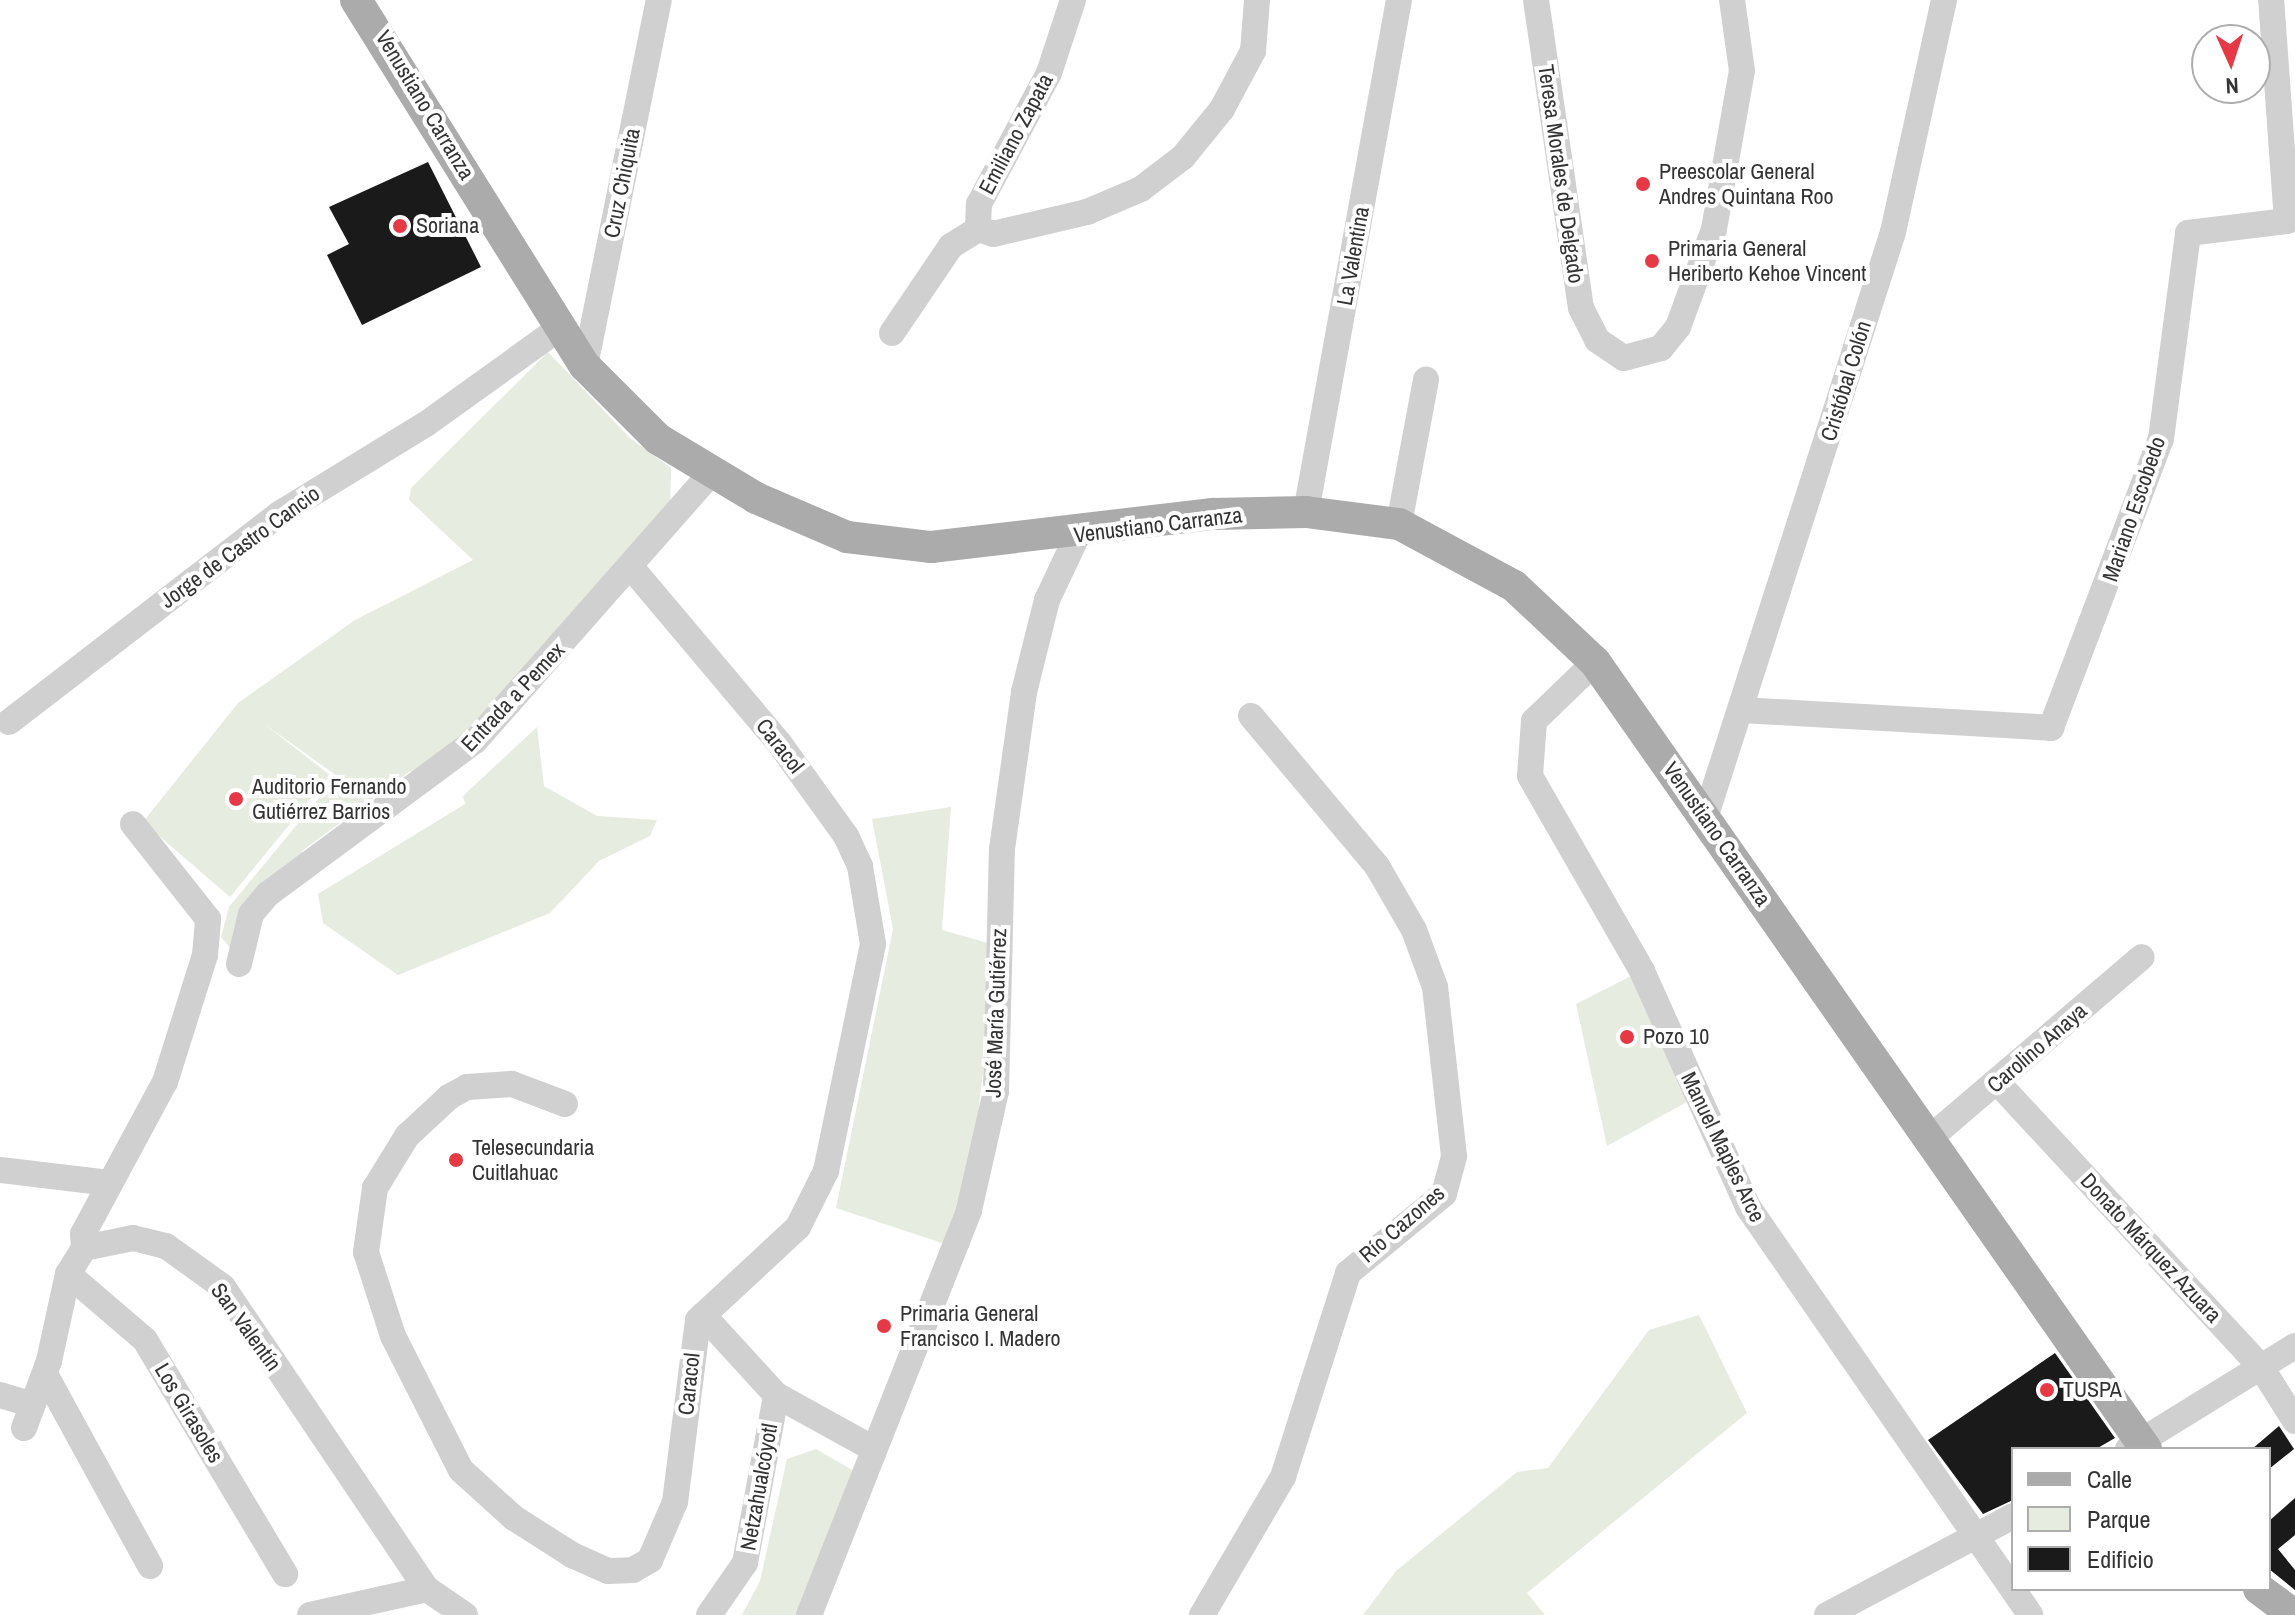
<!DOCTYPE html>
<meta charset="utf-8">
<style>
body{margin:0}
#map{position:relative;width:2295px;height:1615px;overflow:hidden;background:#fff;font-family:"Archivo Narrow",sans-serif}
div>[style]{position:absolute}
.green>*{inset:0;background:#e6ecdf}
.building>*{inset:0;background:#1a1a1a}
.minor>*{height:26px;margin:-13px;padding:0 13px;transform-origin:13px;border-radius:13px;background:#d0d0d0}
.major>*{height:32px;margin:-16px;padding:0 16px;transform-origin:16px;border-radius:16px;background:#ababab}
.dots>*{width:22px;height:22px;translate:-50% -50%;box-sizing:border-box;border:4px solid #fff;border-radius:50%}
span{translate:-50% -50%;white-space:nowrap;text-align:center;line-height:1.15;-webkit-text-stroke:8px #fff;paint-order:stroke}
.street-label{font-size:22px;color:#333}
.poi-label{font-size:22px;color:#333}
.left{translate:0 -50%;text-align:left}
.legend{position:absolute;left:2011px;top:1447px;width:260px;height:144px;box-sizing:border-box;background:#fff;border:2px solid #adadad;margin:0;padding:10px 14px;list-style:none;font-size:24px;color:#333}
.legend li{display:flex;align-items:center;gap:16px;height:40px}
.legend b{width:40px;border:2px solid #adadad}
.north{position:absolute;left:2191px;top:24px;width:80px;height:80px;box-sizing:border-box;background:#fff;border:2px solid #adadad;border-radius:50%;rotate:177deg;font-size:22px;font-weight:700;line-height:32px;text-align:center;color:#333}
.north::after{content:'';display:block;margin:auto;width:28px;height:36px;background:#e63946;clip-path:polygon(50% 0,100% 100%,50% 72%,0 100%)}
</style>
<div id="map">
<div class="green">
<div style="clip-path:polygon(548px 352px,630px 438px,671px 468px,670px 514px,447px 761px,409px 772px,302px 851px,307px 864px,235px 954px,221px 937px,229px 907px,337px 776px,263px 723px,330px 775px,230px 897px,143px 822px,238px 703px,355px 620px,473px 560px,409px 500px,411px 488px)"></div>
<div style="clip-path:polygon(537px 727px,544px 786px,597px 816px,657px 820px,650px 836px,599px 861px,550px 913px,398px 975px,323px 923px,318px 894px,465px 804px,463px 796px)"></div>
<div style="clip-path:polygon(951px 807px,942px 930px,998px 946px,967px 1206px,951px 1246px,836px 1208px,893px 929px,872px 819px)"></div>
<div style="clip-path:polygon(1641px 971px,1696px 1097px,1607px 1146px,1576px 1004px)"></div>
<div style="clip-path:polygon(1699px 1315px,1747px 1413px,1527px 1593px,1545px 1615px,1363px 1615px,1396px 1571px,1517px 1472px,1548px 1468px,1649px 1330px)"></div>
<div style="clip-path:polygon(816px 1449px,866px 1478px,807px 1615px,742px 1615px,760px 1581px,787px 1459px)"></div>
</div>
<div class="building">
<div style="clip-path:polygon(428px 162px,481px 267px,362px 325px,327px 255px,349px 244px,329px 207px)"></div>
<div style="clip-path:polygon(2055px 1353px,2115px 1438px,2096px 1449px,2013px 1449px,2013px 1500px,1983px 1514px,1928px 1440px)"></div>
<div style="clip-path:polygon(2279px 1426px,2294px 1449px,2269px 1469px,2269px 1449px,2252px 1449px)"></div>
<div style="clip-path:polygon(2295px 1498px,2295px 1535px,2278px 1549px,2295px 1570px,2295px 1590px,2269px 1569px,2269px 1521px)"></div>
</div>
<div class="minor">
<div style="left:1536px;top:0;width:311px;rotate:81.7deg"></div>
<div style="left:1581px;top:308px;width:36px;rotate:63deg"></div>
<div style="left:1597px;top:340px;width:32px;rotate:34deg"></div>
<div style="left:1624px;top:358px;width:38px;rotate:-15deg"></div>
<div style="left:1661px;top:348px;width:27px;rotate:-51deg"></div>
<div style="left:1678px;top:327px;width:104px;rotate:-69.8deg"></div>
<div style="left:1714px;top:229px;width:160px;rotate:-80deg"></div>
<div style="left:1742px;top:71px;width:72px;rotate:-98deg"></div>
<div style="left:978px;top:229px;width:16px;rotate:18deg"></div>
<div style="left:993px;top:234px;width:97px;rotate:-13.2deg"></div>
<div style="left:1087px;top:212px;width:59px;rotate:-23.1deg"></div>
<div style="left:1141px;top:189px;width:53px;rotate:-37.3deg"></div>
<div style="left:1183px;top:157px;width:62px;rotate:-50.9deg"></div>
<div style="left:1222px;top:109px;width:66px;rotate:-61.9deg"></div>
<div style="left:1253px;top:51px;width:51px;rotate:-85.5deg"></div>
<div style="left:978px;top:229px;width:25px;rotate:-88deg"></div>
<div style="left:979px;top:204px;width:149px;rotate:-61.9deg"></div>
<div style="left:1049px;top:73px;width:77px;rotate:-71.8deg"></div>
<div style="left:892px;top:333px;width:105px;rotate:-55.9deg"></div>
<div style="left:951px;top:246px;width:32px;rotate:-32deg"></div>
<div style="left:585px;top:366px;width:373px;rotate:-78.6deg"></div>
<div style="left:1306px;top:512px;width:520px;rotate:-79.71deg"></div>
<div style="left:1399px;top:524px;width:147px;rotate:-79.4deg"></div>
<div style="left:1595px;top:662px;width:85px;rotate:136deg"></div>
<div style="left:1534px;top:721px;width:55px;rotate:94.2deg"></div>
<div style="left:1530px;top:776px;width:225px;rotate:60.1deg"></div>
<div style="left:1642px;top:971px;width:259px;rotate:65.8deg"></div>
<div style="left:1748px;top:1207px;width:496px;rotate:55.3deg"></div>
<div style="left:1742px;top:710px;width:310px;rotate:3.3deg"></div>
<div style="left:2051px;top:728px;width:309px;rotate:-69.2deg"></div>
<div style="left:2161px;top:439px;width:208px;rotate:-82.5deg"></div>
<div style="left:2188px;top:233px;width:100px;rotate:-6.9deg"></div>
<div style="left:2287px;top:221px;width:222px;rotate:-94.1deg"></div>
<div style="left:9px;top:722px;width:341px;rotate:-37.6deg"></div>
<div style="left:279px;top:514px;width:172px;rotate:-31.5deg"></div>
<div style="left:426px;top:424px;width:163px;rotate:-35.7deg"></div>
<div style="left:1705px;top:818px;width:615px;rotate:-72.21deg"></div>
<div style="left:1893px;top:232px;width:238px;rotate:-77.6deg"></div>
<div style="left:239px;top:964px;width:51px;rotate:-76.5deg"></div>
<div style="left:251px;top:914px;width:26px;rotate:-50deg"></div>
<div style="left:268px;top:894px;width:257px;rotate:-36.5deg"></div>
<div style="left:475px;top:741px;width:356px;rotate:-48.6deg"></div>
<div style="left:1998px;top:1083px;width:387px;rotate:47.2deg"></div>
<div style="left:2261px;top:1367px;width:64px;rotate:57.8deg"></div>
<div style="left:565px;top:1104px;width:57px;rotate:-159.3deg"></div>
<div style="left:512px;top:1084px;width:45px;rotate:176.2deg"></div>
<div style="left:467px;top:1087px;width:21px;rotate:151deg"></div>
<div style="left:449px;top:1097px;width:57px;rotate:137.1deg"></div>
<div style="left:407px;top:1136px;width:61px;rotate:121.6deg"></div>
<div style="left:375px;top:1188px;width:65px;rotate:98deg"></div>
<div style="left:366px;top:1252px;width:88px;rotate:72.2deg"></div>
<div style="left:393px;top:1336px;width:150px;rotate:63.1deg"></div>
<div style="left:461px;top:1470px;width:72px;rotate:42.2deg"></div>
<div style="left:514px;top:1518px;width:69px;rotate:32.5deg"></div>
<div style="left:572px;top:1555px;width:39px;rotate:24deg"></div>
<div style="left:608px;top:1571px;width:25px;rotate:-2deg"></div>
<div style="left:633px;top:1570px;width:20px;rotate:-30deg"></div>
<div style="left:650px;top:1560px;width:63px;rotate:-66.7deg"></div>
<div style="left:675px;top:1502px;width:183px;rotate:-82.8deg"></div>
<div style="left:698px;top:1320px;width:137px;rotate:-42.9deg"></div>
<div style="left:798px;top:1227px;width:63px;rotate:-63.4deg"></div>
<div style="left:826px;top:1171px;width:232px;rotate:-78.3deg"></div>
<div style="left:873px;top:944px;width:79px;rotate:-99.5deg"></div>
<div style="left:860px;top:866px;width:33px;rotate:-115deg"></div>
<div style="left:846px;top:836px;width:113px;rotate:-125.7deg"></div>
<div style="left:780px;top:744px;width:231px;rotate:-130.1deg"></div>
<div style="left:1931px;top:1137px;width:277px;rotate:-40.5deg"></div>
<div style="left:0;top:1170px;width:110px;rotate:6.8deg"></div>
<div style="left:84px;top:1248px;width:14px;rotate:-94deg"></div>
<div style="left:83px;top:1234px;width:173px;rotate:-61.7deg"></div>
<div style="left:165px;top:1082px;width:133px;rotate:-72.5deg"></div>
<div style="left:205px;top:955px;width:36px;rotate:-85deg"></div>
<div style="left:208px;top:919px;width:121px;rotate:-128.3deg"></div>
<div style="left:68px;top:1274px;width:101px;rotate:40.6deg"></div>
<div style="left:145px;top:1340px;width:273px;rotate:59.1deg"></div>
<div style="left:703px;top:1315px;width:108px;rotate:47.6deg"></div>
<div style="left:776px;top:1395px;width:112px;rotate:28.9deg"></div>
<div style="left:45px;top:1374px;width:219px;rotate:61.3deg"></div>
<div style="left:0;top:1395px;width:34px;rotate:17deg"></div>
<div style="left:24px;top:1428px;width:72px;rotate:-69.5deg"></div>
<div style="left:49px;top:1361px;width:89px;rotate:-77.7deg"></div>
<div style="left:68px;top:1274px;width:31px;rotate:-58deg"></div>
<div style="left:84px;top:1248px;width:50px;rotate:-11.5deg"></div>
<div style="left:133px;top:1238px;width:34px;rotate:14deg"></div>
<div style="left:166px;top:1246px;width:70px;rotate:35.7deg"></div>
<div style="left:223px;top:1287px;width:364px;rotate:56deg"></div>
<div style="left:427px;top:1589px;width:46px;rotate:34.4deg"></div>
<div style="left:2128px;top:1449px;width:196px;rotate:-31.7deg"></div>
<div style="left:310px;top:1615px;width:120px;rotate:-12.5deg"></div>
<div style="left:709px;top:1615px;width:63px;rotate:-55.3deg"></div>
<div style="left:745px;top:1563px;width:171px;rotate:-79.5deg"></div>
<div style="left:809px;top:1615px;width:435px;rotate:-68.4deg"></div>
<div style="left:969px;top:1210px;width:122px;rotate:-77.2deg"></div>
<div style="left:996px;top:1091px;width:242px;rotate:-88.6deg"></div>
<div style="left:1002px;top:849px;width:159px;rotate:-82deg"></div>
<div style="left:1024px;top:692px;width:95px;rotate:-76deg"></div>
<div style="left:1047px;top:600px;width:73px;rotate:-64.8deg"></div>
<div style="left:1202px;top:1615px;width:160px;rotate:-59.6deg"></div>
<div style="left:1283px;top:1477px;width:214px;rotate:-72.3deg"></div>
<div style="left:1348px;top:1273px;width:124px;rotate:-39.5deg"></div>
<div style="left:1444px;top:1194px;width:39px;rotate:-75deg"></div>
<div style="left:1454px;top:1156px;width:170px;rotate:-96.4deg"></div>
<div style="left:1435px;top:987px;width:61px;rotate:-110.2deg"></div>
<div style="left:1414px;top:930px;width:74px;rotate:-120deg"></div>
<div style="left:1377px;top:866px;width:196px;rotate:-130deg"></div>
<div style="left:1827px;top:1615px;width:211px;rotate:-28deg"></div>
</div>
<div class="major">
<div style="left:356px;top:0;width:432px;rotate:58deg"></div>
<div style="left:585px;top:366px;width:103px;rotate:45deg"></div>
<div style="left:658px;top:439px;width:114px;rotate:31deg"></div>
<div style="left:756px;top:498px;width:99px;rotate:23.2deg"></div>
<div style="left:847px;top:537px;width:85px;rotate:6.8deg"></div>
<div style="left:931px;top:547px;width:284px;rotate:-6.7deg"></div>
<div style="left:1213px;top:514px;width:93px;rotate:-1.2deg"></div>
<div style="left:1306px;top:512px;width:94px;rotate:7.4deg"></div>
<div style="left:1399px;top:524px;width:131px;rotate:28.3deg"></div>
<div style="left:1514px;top:586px;width:111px;rotate:43.2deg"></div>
<div style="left:1595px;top:662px;width:961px;rotate:55deg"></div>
<div style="left:2259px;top:1589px;width:44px;rotate:36.6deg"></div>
</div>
<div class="dots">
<div style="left:1643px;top:184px;background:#e63946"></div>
<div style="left:400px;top:226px;background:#e63946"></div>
<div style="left:1652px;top:261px;background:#e63946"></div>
<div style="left:236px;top:799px;background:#e63946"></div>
<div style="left:1627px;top:1037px;background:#e63946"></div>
<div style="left:456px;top:1160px;background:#e63946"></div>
<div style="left:884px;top:1326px;background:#e63946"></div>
<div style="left:2047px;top:1390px;background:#e63946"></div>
</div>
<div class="street-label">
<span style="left:425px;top:105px;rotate:59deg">Venustiano Carranza</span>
<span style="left:1016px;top:134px;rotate:-62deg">Emiliano Zapata</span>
<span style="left:1561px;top:174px;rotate:82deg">Teresa Morales de Delgado</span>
<span style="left:622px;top:183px;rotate:-79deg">Cruz Chiquita</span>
<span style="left:1353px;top:256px;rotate:-80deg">La Valentina</span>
<span style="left:1846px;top:381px;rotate:-73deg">Cristóbal Colón</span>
<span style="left:2134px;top:509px;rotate:-71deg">Mariano Escobedo</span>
<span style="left:1158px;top:525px;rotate:-7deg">Venustiano Carranza</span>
<span style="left:240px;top:547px;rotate:-36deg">Jorge de Castro Cancio</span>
<span style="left:513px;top:697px;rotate:-47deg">Entrada a Pemex</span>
<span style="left:780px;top:746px;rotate:52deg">Caracol</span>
<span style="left:1717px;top:834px;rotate:55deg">Venustiano Carranza</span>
<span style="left:996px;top:1013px;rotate:-88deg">José María Gutiérrez</span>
<span style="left:2037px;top:1048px;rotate:-41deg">Carolino Anaya</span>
<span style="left:1723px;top:1147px;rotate:64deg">Manuel Maples Arce</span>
<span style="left:1402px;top:1224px;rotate:-41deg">Río Cazones</span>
<span style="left:2151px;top:1248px;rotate:47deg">Donato Márquez Azuara</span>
<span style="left:246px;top:1327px;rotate:54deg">San Valentín</span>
<span style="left:689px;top:1384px;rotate:-84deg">Caracol</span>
<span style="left:189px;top:1413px;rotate:59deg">Los Girasoles</span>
<span style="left:759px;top:1487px;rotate:-80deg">Netzahualcóyotl</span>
</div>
<div class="poi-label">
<span class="left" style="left:1659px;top:184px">Preescolar General<br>Andres Quintana Roo</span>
<span class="left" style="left:416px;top:226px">Soriana</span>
<span class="left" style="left:1668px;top:261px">Primaria General<br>Heriberto Kehoe Vincent</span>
<span class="left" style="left:252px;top:799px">Auditorio Fernando<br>Gutiérrez Barrios</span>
<span class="left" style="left:1643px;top:1037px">Pozo 10</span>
<span class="left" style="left:472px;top:1160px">Telesecundaria<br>Cuitlahuac</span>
<span class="left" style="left:900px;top:1326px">Primaria General<br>Francisco I. Madero</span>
<span class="left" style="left:2063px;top:1390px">TUSPA</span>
</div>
<ul class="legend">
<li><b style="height:10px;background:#ababab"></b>Calle</li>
<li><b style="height:22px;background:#e6ecdf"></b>Parque</li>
<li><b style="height:22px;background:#1a1a1a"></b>Edificio</li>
</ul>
<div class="north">N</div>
</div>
